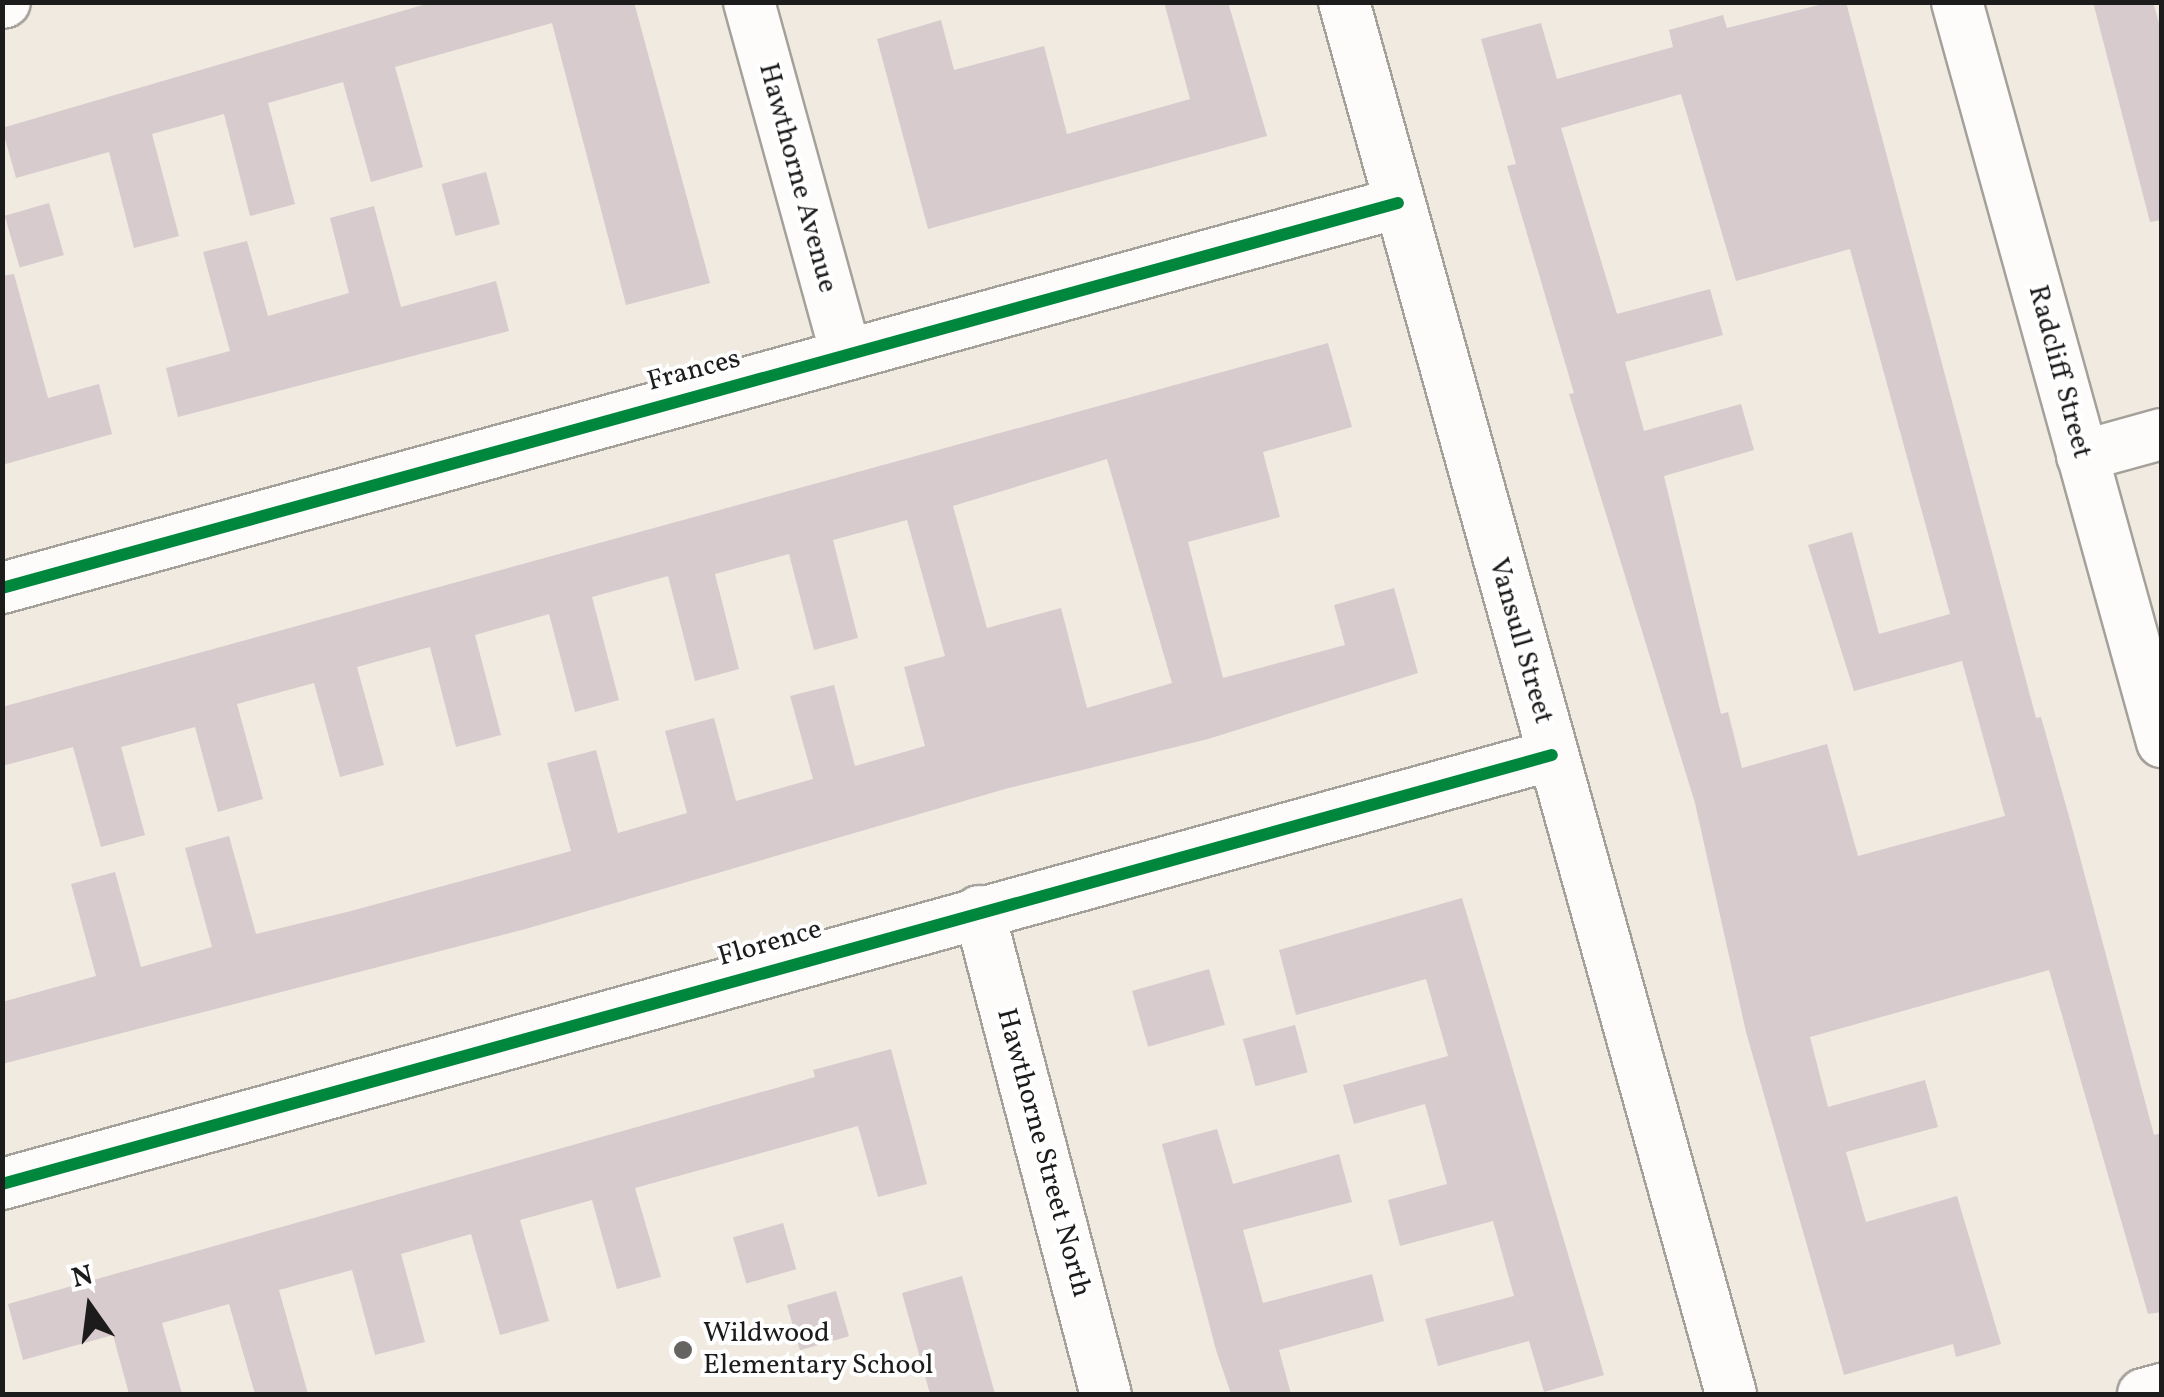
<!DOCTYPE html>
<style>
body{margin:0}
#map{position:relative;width:2164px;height:1397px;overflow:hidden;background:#f0eae0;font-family:Vollkorn,serif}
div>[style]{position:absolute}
.building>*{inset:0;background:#d7cbce;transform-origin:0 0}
.roads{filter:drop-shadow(2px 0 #a4a09a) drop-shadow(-2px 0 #a4a09a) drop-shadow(0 2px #a4a09a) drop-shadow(0 -2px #a4a09a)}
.minor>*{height:50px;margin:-25px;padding:0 25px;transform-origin:25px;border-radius:25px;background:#fdfcfa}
.cycleway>*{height:12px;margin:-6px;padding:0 6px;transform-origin:6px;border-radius:6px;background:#00873e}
.dots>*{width:28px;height:28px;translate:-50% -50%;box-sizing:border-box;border:5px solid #fff;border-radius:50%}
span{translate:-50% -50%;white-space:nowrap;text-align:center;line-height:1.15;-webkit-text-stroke:8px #fff;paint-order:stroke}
.street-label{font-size:28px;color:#1c1c1c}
.poi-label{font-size:28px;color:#1c1c1c}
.left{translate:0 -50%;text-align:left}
.frame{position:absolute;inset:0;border:5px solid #1c1c1c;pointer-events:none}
.north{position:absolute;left:40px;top:1257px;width:100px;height:100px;-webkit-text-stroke:8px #fff;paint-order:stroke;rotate:346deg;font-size:28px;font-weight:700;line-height:40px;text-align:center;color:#1c1c1c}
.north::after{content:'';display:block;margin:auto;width:35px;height:45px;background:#1c1c1c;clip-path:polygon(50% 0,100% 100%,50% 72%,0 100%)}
</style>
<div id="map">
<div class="building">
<div style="clip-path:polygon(433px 2px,634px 2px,710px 283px,626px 305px,552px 23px,395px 67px,423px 167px,371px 182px,343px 82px,268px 103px,295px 204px,250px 216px,224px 114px,152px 134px,179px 236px,134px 248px,109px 152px,16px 178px,2px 128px)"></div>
<div style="clip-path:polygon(1164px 2px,1228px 2px,1267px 136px,928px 229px,877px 39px,941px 20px,954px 70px,1044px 46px,1067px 134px,1190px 99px)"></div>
<div style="clip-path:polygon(evenodd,1831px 2px,1846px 2px,2036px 718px,2041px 717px,2070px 820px,2154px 1135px,2162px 1133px,2162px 1312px,2148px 1314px,2049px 970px,1810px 1037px,1828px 1107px,1925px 1080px,1938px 1127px,1846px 1152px,1866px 1222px,1957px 1196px,2001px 1344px,1956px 1357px,1953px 1344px,1844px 1375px,1746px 1032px,1695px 803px,1569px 394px,1574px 393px,1507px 166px,1516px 164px,1481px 39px,1541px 23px,1557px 79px,1673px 47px,1669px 30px,1723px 15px,1727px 28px,1831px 2px,1681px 94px,1736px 281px,1850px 249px,1950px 614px,1879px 634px,1852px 532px,1808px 545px,1854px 691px,1962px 661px,2005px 816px,1858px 856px,1827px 744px,1742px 768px,1728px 712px,1721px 714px,1664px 476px,1754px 450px,1741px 404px,1644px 431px,1625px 362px,1723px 335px,1710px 289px,1617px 314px,1561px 128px,1681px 94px)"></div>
<div style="clip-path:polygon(2093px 2px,2153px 2px,2162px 34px,2162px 220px,2150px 222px)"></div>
<div style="left:486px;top:172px;width:54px;height:46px;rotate:75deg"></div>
<div style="left:49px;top:203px;width:54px;height:46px;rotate:74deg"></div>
<div style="clip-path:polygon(374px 206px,401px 307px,496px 281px,509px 331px,178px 417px,166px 368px,230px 351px,203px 252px,247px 241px,268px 316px,349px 293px,330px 218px)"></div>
<div style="clip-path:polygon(14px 274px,48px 398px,99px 384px,112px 434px,2px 465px,2px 276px)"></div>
<div style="clip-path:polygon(evenodd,1328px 343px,1352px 427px,1263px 452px,1280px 517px,1188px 542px,1223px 678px,1345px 645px,1334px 605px,1394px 588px,1418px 673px,1208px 739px,1005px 789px,529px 928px,2px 1064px,2px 1002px,96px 976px,71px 884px,115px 872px,141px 967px,212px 947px,185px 848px,229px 836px,256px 934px,351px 911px,571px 851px,547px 763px,596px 750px,618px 833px,687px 813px,665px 731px,714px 718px,736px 801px,813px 779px,790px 696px,834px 685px,855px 766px,925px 746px,904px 667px,945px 656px,907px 520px,833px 540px,858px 638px,814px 650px,789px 554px,715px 574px,739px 669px,695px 681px,668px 576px,592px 597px,619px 700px,575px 712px,549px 614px,475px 635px,501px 735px,456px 747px,430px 647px,357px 667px,384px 765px,340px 777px,314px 683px,237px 704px,263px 799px,218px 812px,195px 727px,121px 747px,145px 835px,101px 847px,73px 747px,2px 766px,2px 707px,1328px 343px,1107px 459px,1172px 683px,1087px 708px,1061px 608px,987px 628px,953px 506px,1107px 459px)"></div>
<div style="clip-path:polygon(1462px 898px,1604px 1375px,1544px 1392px,1529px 1341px,1438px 1366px,1425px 1319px,1514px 1296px,1493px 1221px,1400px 1246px,1388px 1200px,1447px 1184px,1425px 1104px,1354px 1124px,1343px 1085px,1448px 1056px,1426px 979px,1296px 1015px,1279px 950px)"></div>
<div style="left:1209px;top:969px;width:58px;height:80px;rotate:74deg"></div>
<div style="left:1295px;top:1025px;width:49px;height:54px;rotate:75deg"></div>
<div style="clip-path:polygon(891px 1049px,927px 1184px,878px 1197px,858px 1126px,635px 1188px,661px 1277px,617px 1289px,592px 1200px,520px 1220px,549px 1321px,500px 1335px,471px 1234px,401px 1254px,425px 1342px,375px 1355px,352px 1270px,279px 1290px,308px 1394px,255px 1394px,229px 1304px,162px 1323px,182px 1394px,129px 1394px,113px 1335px,23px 1360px,8px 1304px,815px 1077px,813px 1070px)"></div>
<div style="clip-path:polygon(1217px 1129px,1233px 1184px,1339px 1154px,1352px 1202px,1243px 1230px,1263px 1303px,1372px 1274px,1384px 1321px,1279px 1350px,1291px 1394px,1231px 1394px,1216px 1350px,1162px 1144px)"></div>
<div style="left:783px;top:1223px;width:48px;height:52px;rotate:74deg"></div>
<div style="clip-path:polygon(962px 1276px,995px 1394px,930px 1394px,902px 1293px)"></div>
<div style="left:836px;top:1291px;width:47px;height:51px;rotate:74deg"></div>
</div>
<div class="roads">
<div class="minor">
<div style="left:749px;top:2px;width:366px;rotate:74.6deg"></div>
<div style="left:1344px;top:2px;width:1445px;rotate:74.46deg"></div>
<div style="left:1957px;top:2px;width:768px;rotate:74.52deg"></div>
<div style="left:2px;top:3px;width:3px;rotate:-18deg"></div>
<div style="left:2082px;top:456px;width:83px;rotate:-15.4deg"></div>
<div style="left:2px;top:588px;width:1448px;rotate:-15.42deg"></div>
<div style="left:979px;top:911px;width:499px;rotate:75.3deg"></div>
<div style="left:2px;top:1184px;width:1608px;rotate:-15.47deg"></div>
<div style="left:2143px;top:1394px;width:20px;rotate:-15deg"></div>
</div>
</div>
<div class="cycleway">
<div style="left:2px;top:588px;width:1448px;rotate:-15.42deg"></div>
<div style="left:2px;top:1184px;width:1608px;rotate:-15.47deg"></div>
</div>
<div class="dots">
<div style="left:683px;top:1350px;background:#666461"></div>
</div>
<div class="street-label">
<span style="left:797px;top:178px;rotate:75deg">Hawthorne Avenue</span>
<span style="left:694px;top:371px;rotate:-15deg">Frances</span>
<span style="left:2059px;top:372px;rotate:75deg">Radcliff Street</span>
<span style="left:1520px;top:641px;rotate:74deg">Vansull Street</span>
<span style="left:770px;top:944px;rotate:-16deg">Florence</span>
<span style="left:1043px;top:1153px;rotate:75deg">Hawthorne Street North</span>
</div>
<div class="poi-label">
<span class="left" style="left:703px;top:1350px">Wildwood<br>Elementary School</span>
</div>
<div class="frame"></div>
<div class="north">N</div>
</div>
